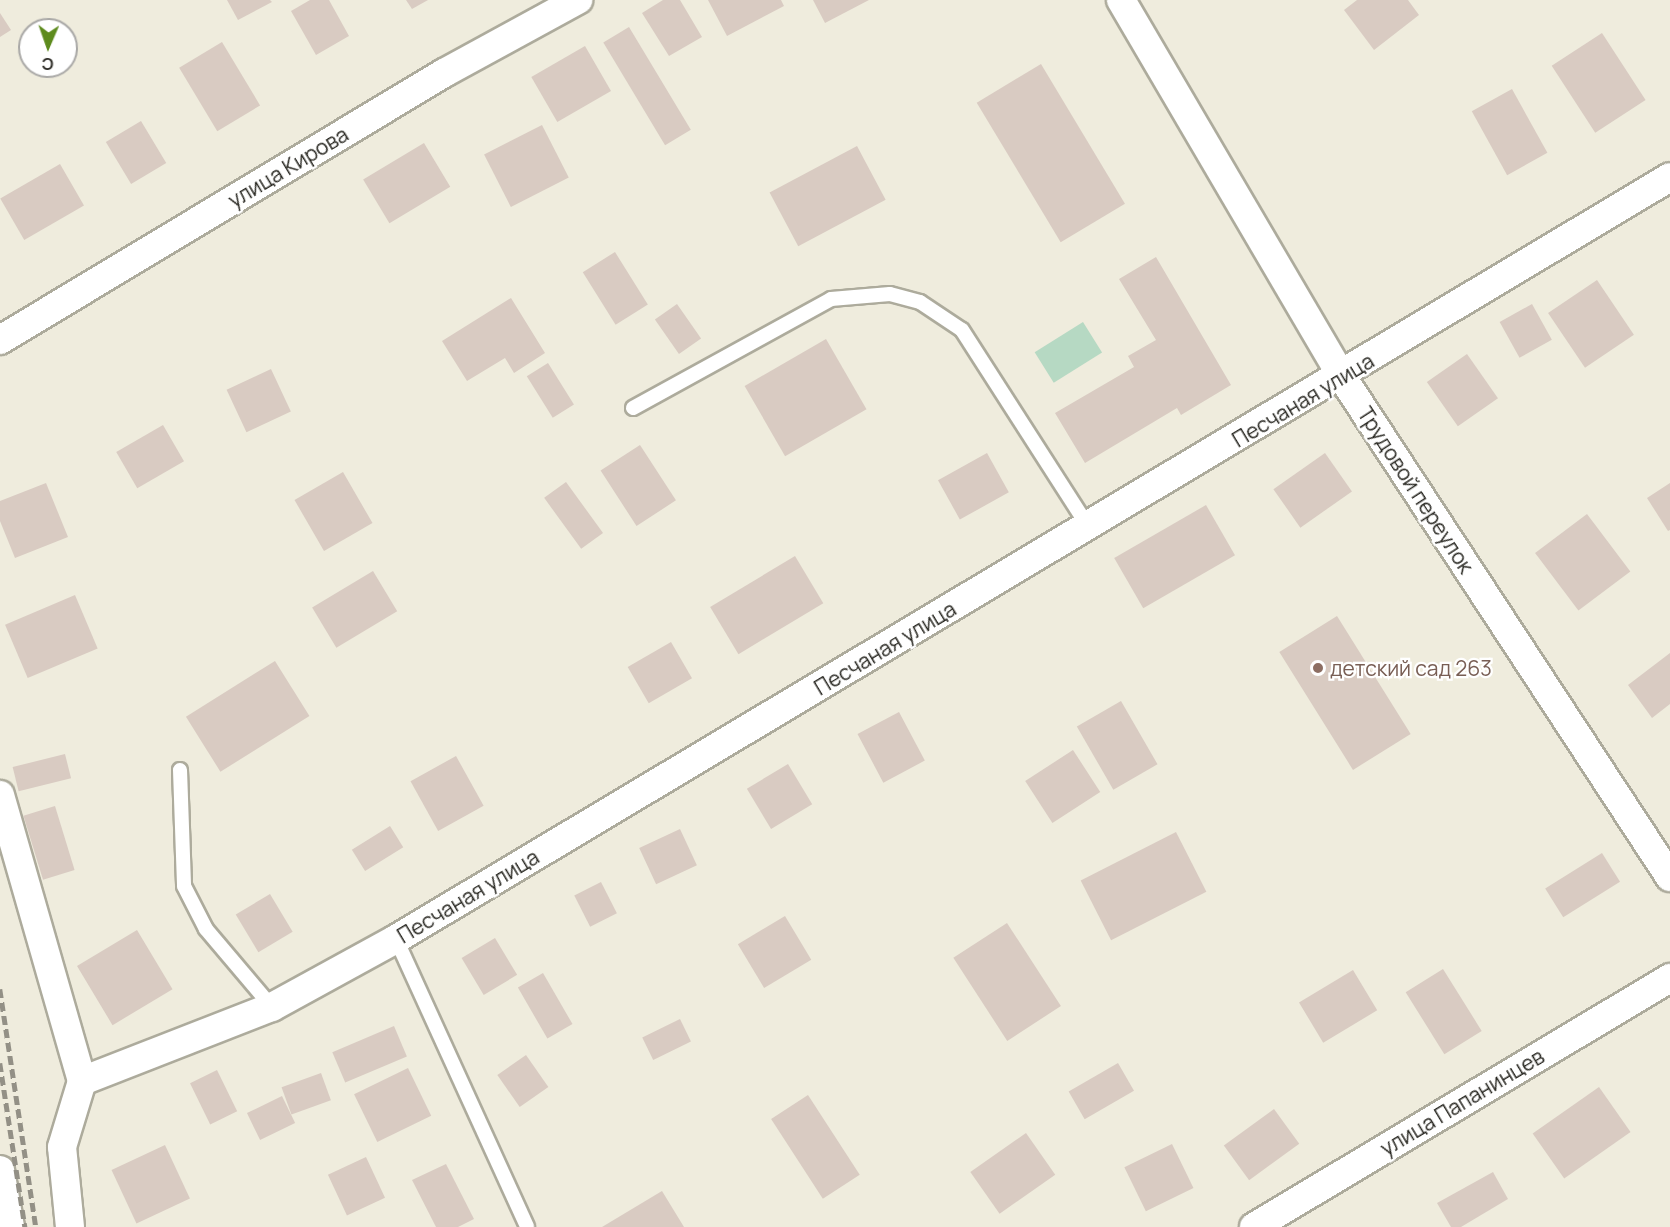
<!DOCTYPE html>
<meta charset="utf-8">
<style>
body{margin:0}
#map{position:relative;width:1670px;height:1227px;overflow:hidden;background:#efecdd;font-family:Manrope,sans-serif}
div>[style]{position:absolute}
.green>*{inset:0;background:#b6d9c3;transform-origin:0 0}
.building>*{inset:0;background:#d9cbc2;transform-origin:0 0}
.roads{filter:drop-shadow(2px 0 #adab9c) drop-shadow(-2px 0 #adab9c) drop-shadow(0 2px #adab9c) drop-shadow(0 -2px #adab9c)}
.lane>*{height:14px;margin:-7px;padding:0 7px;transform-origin:7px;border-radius:7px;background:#fff}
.street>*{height:28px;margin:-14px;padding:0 14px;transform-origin:14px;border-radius:14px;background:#fff}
.rail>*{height:4.5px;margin-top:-2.25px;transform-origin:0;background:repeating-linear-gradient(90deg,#939086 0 9px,transparent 0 13.5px)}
.dots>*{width:16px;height:16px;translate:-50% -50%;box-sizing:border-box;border:3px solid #fff;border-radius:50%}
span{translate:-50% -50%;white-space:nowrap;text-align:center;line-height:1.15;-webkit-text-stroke:4.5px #fff;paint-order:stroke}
.street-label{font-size:21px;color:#272620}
.education-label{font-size:21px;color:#785e54}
.left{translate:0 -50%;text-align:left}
.north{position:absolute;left:18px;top:18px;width:60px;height:60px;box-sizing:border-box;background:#fff;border:2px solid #a9a8a6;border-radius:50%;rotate:182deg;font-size:16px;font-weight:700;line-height:24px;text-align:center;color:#272620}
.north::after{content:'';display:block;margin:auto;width:21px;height:27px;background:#5d8b1d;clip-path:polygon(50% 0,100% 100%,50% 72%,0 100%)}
</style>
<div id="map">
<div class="green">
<div style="left:1083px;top:322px;width:36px;height:57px;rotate:58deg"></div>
</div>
<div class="building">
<div style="clip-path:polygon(227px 0,270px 0,272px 2px,238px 20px)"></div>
<div style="clip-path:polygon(310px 0,329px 0,349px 36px,316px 55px,291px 11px)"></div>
<div style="clip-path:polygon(406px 0,428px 0,412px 9px)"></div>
<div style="clip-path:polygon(663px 0,680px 0,702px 37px,669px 56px,642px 13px)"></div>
<div style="clip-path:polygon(708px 0,781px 0,784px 6px,727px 36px)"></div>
<div style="clip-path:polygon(813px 0,869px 0,825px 23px)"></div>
<div style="clip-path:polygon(1357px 0,1408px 0,1419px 15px,1374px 50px,1344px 10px)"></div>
<div style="clip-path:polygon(0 13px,11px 30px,0 37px)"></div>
<div style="left:629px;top:27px;width:120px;height:30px;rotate:59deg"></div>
<div style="left:1602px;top:33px;width:80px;height:60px;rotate:57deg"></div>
<div style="left:222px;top:42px;width:74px;height:50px;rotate:59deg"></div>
<div style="left:585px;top:46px;width:52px;height:62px;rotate:60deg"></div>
<div style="left:1041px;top:64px;width:163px;height:75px;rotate:59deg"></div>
<div style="left:1512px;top:89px;width:73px;height:46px;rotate:61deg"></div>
<div style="left:141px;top:121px;width:49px;height:41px;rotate:59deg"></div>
<div style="left:542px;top:125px;width:59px;height:65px;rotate:63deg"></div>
<div style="left:424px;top:143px;width:51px;height:71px;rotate:59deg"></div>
<div style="left:857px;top:146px;width:61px;height:99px;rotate:62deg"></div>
<div style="left:60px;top:164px;width:48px;height:69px;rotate:60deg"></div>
<div style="left:615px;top:252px;width:62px;height:38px;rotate:58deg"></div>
<div style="clip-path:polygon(1156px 257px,1231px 385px,1181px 415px,1177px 408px,1085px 463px,1055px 413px,1134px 367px,1128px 356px,1156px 340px,1119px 279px)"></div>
<div style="left:1597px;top:280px;width:66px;height:59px;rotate:56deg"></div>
<div style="clip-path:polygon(511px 298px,545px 353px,514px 373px,505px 358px,467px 381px,442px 341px)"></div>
<div style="left:677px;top:304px;width:42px;height:27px;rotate:55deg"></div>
<div style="left:1532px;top:304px;width:41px;height:37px;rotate:61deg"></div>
<div style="left:826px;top:339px;width:81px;height:94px;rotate:60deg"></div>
<div style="left:1467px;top:354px;width:54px;height:49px;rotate:55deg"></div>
<div style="left:548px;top:363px;width:49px;height:25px;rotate:58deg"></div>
<div style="left:271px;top:369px;width:47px;height:49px;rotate:65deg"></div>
<div style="left:163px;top:425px;width:42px;height:54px;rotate:60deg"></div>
<div style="left:640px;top:445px;width:66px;height:47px;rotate:57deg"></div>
<div style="left:987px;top:453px;width:45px;height:56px;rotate:61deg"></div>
<div style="left:1325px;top:453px;width:47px;height:63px;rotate:55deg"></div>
<div style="left:343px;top:472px;width:59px;height:56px;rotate:60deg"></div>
<div style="left:566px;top:482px;width:63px;height:27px;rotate:54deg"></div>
<div style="clip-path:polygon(46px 483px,68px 537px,15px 558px,0 521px,0 501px)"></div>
<div style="clip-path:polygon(1670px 483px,1670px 530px,1668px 531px,1647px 498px)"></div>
<div style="left:1206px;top:505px;width:58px;height:106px;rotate:60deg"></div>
<div style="left:1587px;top:514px;width:72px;height:65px;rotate:53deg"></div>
<div style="left:795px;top:556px;width:55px;height:99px;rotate:59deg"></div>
<div style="left:373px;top:571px;width:47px;height:71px;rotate:59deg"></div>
<div style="left:75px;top:595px;width:58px;height:76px;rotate:67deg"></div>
<div style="left:1337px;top:616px;width:139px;height:68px;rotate:58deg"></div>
<div style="left:671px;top:642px;width:42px;height:50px;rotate:60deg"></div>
<div style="clip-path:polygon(1670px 653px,1670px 704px,1652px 718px,1628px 685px)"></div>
<div style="left:275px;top:661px;width:65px;height:105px;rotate:58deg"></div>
<div style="left:1121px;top:701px;width:73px;height:51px;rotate:60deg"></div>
<div style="left:899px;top:712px;width:55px;height:47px;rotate:62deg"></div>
<div style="left:1073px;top:750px;width:50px;height:57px;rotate:57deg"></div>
<div style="left:65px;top:754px;width:25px;height:54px;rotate:76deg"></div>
<div style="left:456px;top:756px;width:57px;height:52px;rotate:61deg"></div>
<div style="left:788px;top:764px;width:47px;height:48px;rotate:59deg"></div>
<div style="left:55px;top:806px;width:67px;height:33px;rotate:73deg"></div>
<div style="left:390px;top:826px;width:25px;height:45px;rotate:58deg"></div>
<div style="left:680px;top:829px;width:40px;height:45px;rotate:65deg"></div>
<div style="left:1176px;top:832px;width:67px;height:107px;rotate:63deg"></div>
<div style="left:1602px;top:853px;width:34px;height:67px;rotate:58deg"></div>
<div style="left:601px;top:882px;width:35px;height:30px;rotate:63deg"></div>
<div style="left:270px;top:894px;width:44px;height:40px;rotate:59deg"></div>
<div style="left:785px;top:916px;width:51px;height:55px;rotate:59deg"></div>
<div style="left:1007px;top:923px;width:99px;height:64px;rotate:57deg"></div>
<div style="left:137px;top:930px;width:69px;height:70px;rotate:59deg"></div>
<div style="left:495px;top:938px;width:43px;height:39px;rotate:59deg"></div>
<div style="left:1443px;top:969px;width:73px;height:44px;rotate:58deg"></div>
<div style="left:1353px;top:970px;width:47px;height:63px;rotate:59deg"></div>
<div style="left:543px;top:973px;width:59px;height:29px;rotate:60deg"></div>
<div style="left:680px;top:1019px;width:25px;height:42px;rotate:64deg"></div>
<div style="left:394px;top:1026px;width:33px;height:67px;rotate:67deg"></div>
<div style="left:526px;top:1055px;width:39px;height:35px;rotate:55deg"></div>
<div style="left:1118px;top:1063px;width:32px;height:57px;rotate:60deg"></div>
<div style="left:408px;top:1068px;width:53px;height:60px;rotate:64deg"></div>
<div style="left:217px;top:1070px;width:46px;height:30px;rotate:64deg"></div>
<div style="left:321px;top:1073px;width:29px;height:42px;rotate:70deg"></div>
<div style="left:1599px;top:1087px;width:55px;height:81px;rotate:55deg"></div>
<div style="left:808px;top:1095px;width:95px;height:44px;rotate:57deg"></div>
<div style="left:282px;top:1096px;width:30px;height:39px;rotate:64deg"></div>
<div style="left:1274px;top:1109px;width:43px;height:62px;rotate:54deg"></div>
<div style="left:1026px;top:1133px;width:51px;height:68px;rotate:55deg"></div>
<div style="left:1172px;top:1144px;width:49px;height:53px;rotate:64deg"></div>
<div style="left:165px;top:1145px;width:59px;height:59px;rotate:65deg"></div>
<div style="left:366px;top:1157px;width:45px;height:42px;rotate:65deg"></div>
<div style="clip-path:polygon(446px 1164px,474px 1219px,458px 1227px,436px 1227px,412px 1180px)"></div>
<div style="clip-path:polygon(1493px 1172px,1508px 1199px,1461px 1227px,1451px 1227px,1437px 1203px)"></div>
<div style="clip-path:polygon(662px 1191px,684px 1227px,602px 1227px)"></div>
</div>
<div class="roads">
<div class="lane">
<div style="left:633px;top:408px;width:226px;rotate:-28.8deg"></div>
<div style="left:831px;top:299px;width:59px;rotate:-4.8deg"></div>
<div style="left:890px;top:294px;width:31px;rotate:15deg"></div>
<div style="left:920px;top:302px;width:50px;rotate:33.7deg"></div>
<div style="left:962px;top:330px;width:235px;rotate:57.3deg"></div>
<div style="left:180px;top:770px;width:116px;rotate:88deg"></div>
<div style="left:184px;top:886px;width:48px;rotate:62.9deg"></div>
<div style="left:206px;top:929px;width:102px;rotate:49.8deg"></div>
<div style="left:396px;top:939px;width:316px;rotate:65.5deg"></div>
</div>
<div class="street">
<div style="left:1121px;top:0;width:437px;rotate:59.6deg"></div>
<div style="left:1342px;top:377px;width:598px;rotate:56.74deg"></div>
<div style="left:0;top:340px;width:518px;rotate:-31.02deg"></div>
<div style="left:444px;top:73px;width:153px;rotate:-28.6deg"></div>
<div style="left:0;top:795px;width:298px;rotate:74deg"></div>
<div style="left:82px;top:1081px;width:204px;rotate:-21.3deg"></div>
<div style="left:272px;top:1007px;width:141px;rotate:-28.7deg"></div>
<div style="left:396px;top:939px;width:1484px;rotate:-30.88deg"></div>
<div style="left:0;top:1170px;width:58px;rotate:80deg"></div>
<div style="left:70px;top:1227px;width:80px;rotate:-95.7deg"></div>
<div style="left:62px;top:1147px;width:69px;rotate:-73.1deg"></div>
<div style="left:1254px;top:1227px;width:485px;rotate:-30.9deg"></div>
</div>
</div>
<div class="rail">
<div style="left:0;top:989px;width:241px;rotate:81.4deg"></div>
<div style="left:0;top:1063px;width:166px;rotate:81.3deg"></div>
</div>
<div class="dots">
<div style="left:1318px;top:668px;background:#8d6e63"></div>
</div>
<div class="street-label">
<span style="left:288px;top:167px;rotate:-31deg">улица Кирова</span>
<span style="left:1303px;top:400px;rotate:-31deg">Песчаная улица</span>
<span style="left:1416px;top:490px;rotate:57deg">Трудовой переулок</span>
<span style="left:885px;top:648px;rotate:-31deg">Песчаная улица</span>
<span style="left:468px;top:896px;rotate:-31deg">Песчаная улица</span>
<span style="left:1462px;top:1102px;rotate:-31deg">улица Папанинцев</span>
</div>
<div class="education-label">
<span class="left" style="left:1330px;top:668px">детский сад 263</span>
</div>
<div class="north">С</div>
</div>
